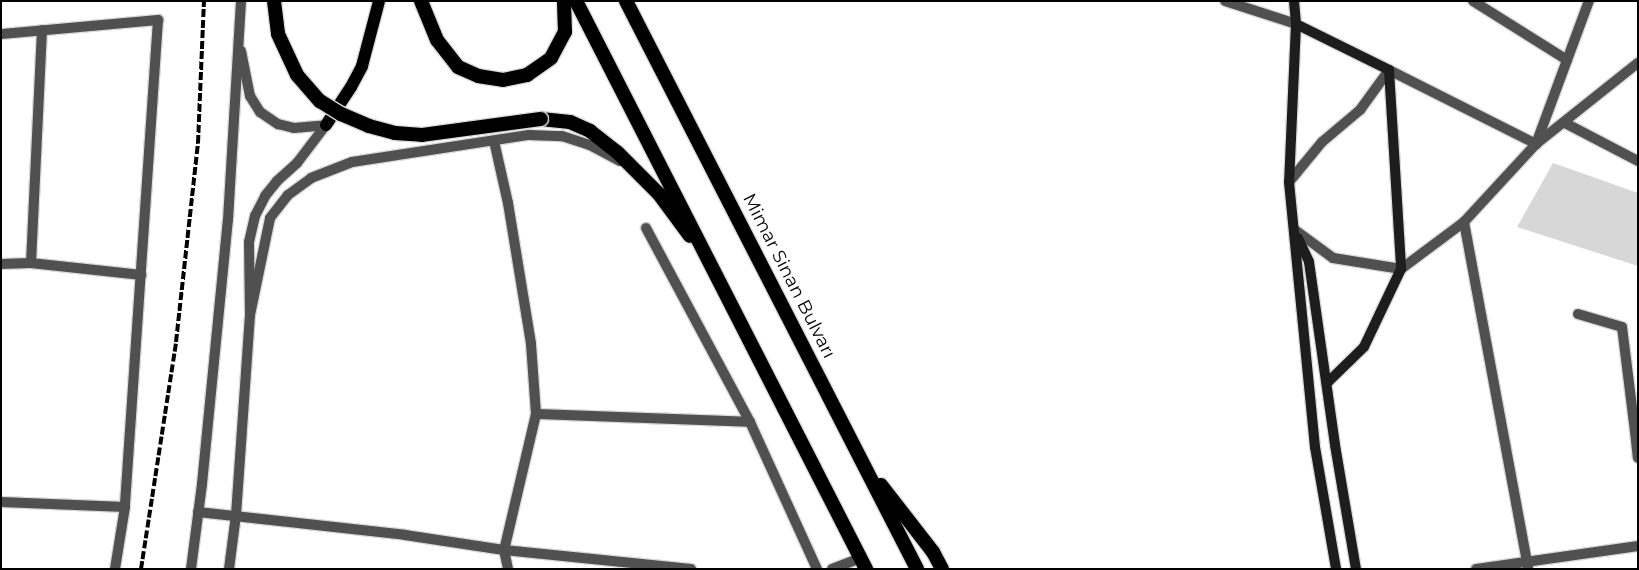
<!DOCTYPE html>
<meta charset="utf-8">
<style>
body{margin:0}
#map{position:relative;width:1639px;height:570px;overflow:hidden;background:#fff;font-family:Montserrat,sans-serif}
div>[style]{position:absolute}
.green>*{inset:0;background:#d7d7d7}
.roads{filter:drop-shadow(1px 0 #dbdbdb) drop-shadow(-1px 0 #dbdbdb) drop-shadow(0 1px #dbdbdb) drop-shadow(0 -1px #dbdbdb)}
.minor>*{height:10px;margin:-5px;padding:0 5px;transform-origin:5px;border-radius:5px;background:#505050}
.tertiary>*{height:10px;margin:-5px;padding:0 5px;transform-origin:5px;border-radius:5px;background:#505050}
.secondary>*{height:10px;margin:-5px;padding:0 5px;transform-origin:5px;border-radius:5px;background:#1d1d1d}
.primary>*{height:12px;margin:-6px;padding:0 6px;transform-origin:6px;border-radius:6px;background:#000}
.trunk>*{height:14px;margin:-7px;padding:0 7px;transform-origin:7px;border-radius:7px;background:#000}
.rail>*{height:4px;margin-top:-2px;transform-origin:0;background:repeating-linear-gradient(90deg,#000 0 8px,transparent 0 10.5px)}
.bridges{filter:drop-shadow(1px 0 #dbdbdb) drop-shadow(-1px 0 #dbdbdb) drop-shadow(0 1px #dbdbdb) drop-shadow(0 -1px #dbdbdb)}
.trunk-bridge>*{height:14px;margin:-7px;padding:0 7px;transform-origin:7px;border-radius:7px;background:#000}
span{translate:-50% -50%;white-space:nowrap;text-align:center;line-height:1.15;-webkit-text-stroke:4px #fff;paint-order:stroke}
.street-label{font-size:18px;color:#000}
.frame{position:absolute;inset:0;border:2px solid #000;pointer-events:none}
</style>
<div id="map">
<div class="green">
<div style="clip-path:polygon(1553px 163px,1638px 193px,1638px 266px,1517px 227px)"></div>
</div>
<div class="roads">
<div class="minor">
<div style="left:1225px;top:1px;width:75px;rotate:17.9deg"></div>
<div style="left:1473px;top:1px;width:111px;rotate:32.1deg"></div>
<div style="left:1px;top:34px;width:158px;rotate:-5.1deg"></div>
<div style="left:158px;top:20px;width:488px;rotate:93.9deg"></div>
<div style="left:125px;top:507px;width:63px;rotate:99.2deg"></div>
<div style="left:494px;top:141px;width:64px;rotate:77.3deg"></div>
<div style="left:508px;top:203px;width:143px;rotate:80.7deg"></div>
<div style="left:531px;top:344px;width:70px;rotate:85.9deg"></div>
<div style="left:536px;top:414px;width:140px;rotate:103.2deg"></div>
<div style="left:504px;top:550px;width:19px;rotate:78deg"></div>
<div style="left:1536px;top:144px;width:153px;rotate:-69.7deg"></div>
<div style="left:1464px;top:222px;width:353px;rotate:79.5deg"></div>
<div style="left:646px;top:228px;width:220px;rotate:61.8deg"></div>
<div style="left:750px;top:422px;width:162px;rotate:65.5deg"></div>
<div style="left:31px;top:263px;width:233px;rotate:-87.3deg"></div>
<div style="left:1px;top:264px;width:30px;rotate:-2deg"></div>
<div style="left:31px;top:263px;width:111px;rotate:6.2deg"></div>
<div style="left:1578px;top:314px;width:46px;rotate:16.5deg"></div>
<div style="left:1622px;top:327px;width:105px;rotate:82.9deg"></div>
<div style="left:1635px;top:431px;width:3px"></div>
<div style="left:536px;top:414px;width:214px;rotate:2.1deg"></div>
<div style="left:1635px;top:431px;width:27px;rotate:84deg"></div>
<div style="left:1px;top:502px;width:124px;rotate:2.3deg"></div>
<div style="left:198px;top:512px;width:208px;rotate:6.3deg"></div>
<div style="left:405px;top:535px;width:100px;rotate:8.6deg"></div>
<div style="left:504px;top:550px;width:188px;rotate:5.8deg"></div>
<div style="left:832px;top:569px;width:30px;rotate:-21deg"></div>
<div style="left:1476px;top:569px;width:164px;rotate:-8.1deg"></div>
</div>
<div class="tertiary">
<div style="left:241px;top:51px;width:46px;rotate:78.7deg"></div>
<div style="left:250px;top:96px;width:19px;rotate:58deg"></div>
<div style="left:260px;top:112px;width:22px;rotate:34deg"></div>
<div style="left:278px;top:124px;width:16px;rotate:14deg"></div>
<div style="left:294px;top:128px;width:32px;rotate:-5deg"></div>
<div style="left:1565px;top:123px;width:82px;rotate:27.5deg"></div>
<div style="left:1289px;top:182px;width:52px;rotate:-50.5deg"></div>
<div style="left:1322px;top:142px;width:50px;rotate:-40.1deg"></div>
<div style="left:1360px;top:110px;width:49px;rotate:-54.1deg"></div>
<div style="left:1389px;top:70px;width:165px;rotate:26.7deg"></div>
<div style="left:1295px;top:230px;width:47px;rotate:36.4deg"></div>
<div style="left:1333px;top:258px;width:69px;rotate:9.2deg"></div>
<div style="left:1401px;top:269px;width:79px;rotate:-36.7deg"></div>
<div style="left:1464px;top:222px;width:106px;rotate:-47.3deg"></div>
<div style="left:1536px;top:144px;width:130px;rotate:-38.5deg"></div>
<div style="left:250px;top:315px;width:99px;rotate:-78.3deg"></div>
<div style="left:270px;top:218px;width:29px;rotate:-52deg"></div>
<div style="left:288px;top:195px;width:29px;rotate:-36deg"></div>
<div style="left:311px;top:178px;width:44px;rotate:-21.3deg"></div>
<div style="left:352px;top:162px;width:179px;rotate:-8.7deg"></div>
<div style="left:529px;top:135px;width:33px;rotate:2deg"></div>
<div style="left:562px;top:136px;width:29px;rotate:18deg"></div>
<div style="left:590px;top:145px;width:34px;rotate:28deg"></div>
<div style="left:191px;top:569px;width:86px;rotate:-82.6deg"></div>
<div style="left:202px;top:484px;width:265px;rotate:-84.4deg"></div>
<div style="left:228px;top:220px;width:219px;rotate:-86.6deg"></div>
<div style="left:229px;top:569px;width:54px;rotate:-82.6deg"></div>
<div style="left:236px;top:515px;width:200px;rotate:-86deg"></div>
<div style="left:250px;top:315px;width:73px;rotate:-90.8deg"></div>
<div style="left:249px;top:242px;width:27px;rotate:-77deg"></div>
<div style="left:255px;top:216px;width:22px;rotate:-63deg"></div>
<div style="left:265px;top:196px;width:19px;rotate:-51deg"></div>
<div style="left:277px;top:181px;width:27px;rotate:-42deg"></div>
<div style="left:297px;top:163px;width:48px;rotate:-52.7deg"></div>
</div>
<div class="secondary">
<div style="left:1294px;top:1px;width:23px;rotate:85deg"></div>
<div style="left:1296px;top:24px;width:158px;rotate:92.5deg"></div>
<div style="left:1289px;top:182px;width:266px;rotate:84.4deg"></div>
<div style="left:1315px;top:447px;width:124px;rotate:80.2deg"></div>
<div style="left:1296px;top:24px;width:104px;rotate:26.3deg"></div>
<div style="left:1389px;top:70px;width:199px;rotate:86.5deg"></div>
<div style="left:1401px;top:269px;width:86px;rotate:115.4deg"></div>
<div style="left:1364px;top:347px;width:52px;rotate:135.8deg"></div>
<div style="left:1298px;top:238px;width:26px;rotate:65deg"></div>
<div style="left:1309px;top:262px;width:185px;rotate:81.9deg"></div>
<div style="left:1335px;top:445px;width:126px;rotate:80.4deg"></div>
</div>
<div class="primary">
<div style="left:326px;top:125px;width:45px;rotate:-56.7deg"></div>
<div style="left:351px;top:87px;width:24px;rotate:-62deg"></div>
<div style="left:362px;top:66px;width:67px;rotate:-75.3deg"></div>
</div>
<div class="trunk">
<div style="left:421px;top:1px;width:42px;rotate:67.7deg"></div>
<div style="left:437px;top:40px;width:34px;rotate:52deg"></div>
<div style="left:458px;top:67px;width:22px;rotate:24deg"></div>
<div style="left:478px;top:76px;width:25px;rotate:9deg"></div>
<div style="left:503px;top:80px;width:25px;rotate:-12deg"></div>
<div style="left:527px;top:75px;width:29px;rotate:-35deg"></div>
<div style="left:551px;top:58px;width:30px;rotate:-62deg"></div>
<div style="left:565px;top:32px;width:31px;rotate:-92deg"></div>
<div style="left:576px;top:1px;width:638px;rotate:62.95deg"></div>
<div style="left:626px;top:1px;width:638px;rotate:62.87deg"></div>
<div style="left:541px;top:119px;width:29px;rotate:6deg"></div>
<div style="left:570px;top:122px;width:22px;rotate:24deg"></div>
<div style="left:590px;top:131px;width:34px;rotate:38deg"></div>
<div style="left:617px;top:152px;width:59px;rotate:45deg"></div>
<div style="left:659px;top:194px;width:52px;rotate:53.6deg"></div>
<div style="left:881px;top:485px;width:85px;rotate:52.2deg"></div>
<div style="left:933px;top:552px;width:19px;rotate:62deg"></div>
</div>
</div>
<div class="rail">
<div style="left:141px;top:569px;width:230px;rotate:-81.2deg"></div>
<div style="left:176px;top:342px;width:200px;rotate:-83.7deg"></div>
<div style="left:198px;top:143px;width:142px;rotate:-87.6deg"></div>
</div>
<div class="bridges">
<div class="trunk-bridge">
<div style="left:274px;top:1px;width:33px;rotate:83deg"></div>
<div style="left:278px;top:34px;width:45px;rotate:65.1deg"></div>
<div style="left:297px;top:75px;width:35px;rotate:49deg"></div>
<div style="left:320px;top:101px;width:25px;rotate:32deg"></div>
<div style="left:341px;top:114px;width:30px;rotate:23deg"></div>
<div style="left:369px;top:126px;width:27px;rotate:15deg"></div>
<div style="left:395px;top:133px;width:27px;rotate:4deg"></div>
<div style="left:422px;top:135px;width:120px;rotate:-7.7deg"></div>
</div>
</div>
<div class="street-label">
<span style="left:789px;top:276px;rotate:63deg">Mimar Sinan Bulvarı</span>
</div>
<div class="frame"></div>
</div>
